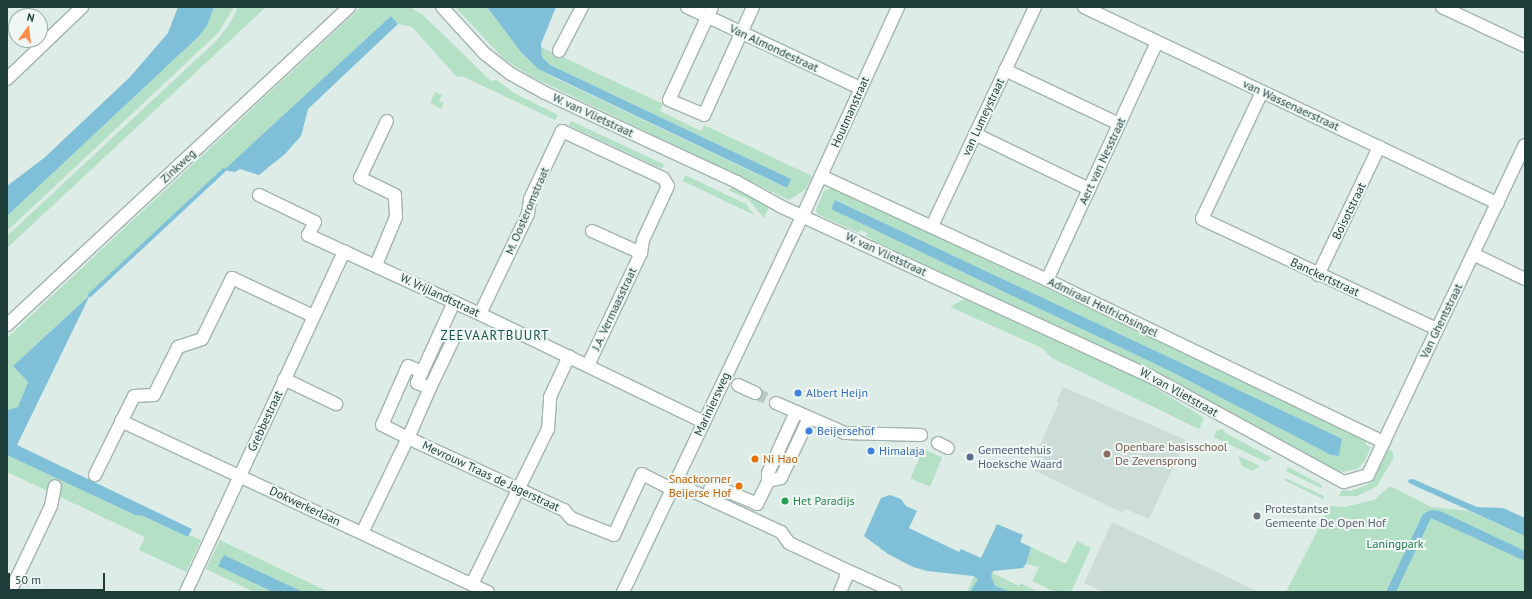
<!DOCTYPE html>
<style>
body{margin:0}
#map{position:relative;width:1532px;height:599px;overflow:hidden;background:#deece7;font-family:"PT Sans",sans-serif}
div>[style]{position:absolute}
.built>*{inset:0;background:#ccdcd7}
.green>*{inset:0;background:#b4e0c6;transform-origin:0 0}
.water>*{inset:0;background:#7fbfd8}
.stream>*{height:4px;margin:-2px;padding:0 2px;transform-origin:2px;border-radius:2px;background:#7fbfd8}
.minor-tunnel>*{height:12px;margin-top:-6px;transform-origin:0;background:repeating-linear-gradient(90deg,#b8c9c4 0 12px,transparent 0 18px)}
.roads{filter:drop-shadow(1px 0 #a1b4af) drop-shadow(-1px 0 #a1b4af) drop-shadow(0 1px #a1b4af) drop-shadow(0 -1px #a1b4af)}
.minor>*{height:12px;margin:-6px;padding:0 6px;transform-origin:6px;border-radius:6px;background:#fff}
.dots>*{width:11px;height:11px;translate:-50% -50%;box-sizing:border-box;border:2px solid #eff8f5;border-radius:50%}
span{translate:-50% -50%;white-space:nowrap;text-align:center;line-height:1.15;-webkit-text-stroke:4px #eff8f5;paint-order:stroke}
.street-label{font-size:12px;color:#1e3d39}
.shop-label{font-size:12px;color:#366cbe}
.left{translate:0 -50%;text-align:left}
.education-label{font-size:12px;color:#785e54}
.service-label{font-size:12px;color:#4e5e75}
.food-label{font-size:12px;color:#c56008}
.right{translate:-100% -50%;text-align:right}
.leisure-label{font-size:12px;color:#27864d}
.worship-label{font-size:12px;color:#5b616d}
.park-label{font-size:12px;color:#23794f}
.neighbourhood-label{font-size:13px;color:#18514b;letter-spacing:1px}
.frame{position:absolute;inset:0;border:8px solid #1e3d39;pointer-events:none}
.north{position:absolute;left:8px;top:8px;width:40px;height:40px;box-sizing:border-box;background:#eff8f5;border:1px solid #9badaa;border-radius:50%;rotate:14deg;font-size:11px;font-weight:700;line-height:16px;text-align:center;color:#1e3d39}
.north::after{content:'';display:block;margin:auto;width:14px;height:18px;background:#ff8d49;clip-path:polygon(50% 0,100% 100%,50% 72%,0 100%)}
.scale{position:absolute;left:8px;top:573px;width:97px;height:18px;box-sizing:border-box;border:2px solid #1e3d39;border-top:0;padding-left:5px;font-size:12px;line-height:14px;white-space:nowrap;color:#1e3d39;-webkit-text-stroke:3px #eff8f5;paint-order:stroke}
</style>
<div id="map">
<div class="built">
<div style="clip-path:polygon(1063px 387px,1186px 440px,1149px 519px,1125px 509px,1123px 513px,1029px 468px,1059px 403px,1056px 402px)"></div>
<div style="clip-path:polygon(1112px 522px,1259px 592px,1103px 592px,1084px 583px)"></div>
</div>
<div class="green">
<div style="clip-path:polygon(214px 7px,234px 7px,218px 33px,7px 231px,7px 216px,198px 37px,207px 26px)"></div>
<div style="clip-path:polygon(238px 7px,266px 7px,7px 248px,7px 236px,217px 40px,231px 22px)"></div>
<div style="clip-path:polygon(361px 7px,410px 7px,423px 15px,491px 81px,497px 80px,514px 93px,558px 115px,555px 120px,462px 76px,457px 77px,412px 27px,398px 24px,391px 16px,13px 366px,28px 382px,18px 407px,7px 410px,7px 338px)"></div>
<div style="clip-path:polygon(455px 7px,487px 7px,521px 52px,538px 69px,557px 79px,786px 188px,791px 179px,550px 65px,542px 57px,541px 47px,663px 104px,660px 111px,701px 131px,704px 125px,812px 176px,806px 189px,789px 200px,530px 76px,504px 59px)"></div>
<div style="clip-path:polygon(435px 92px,442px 95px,439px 101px,444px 103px,441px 109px,430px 103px)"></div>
<div style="left:571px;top:121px;width:103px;height:5px;rotate:25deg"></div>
<div style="clip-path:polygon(685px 175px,746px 204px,754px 215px,683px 181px)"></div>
<div style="clip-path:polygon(733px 187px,769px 207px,764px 218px,748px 199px,728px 190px)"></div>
<div style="clip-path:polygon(evenodd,833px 188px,1365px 438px,1366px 445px,1371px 447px,1364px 462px,1357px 469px,1343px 472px,1335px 470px,1125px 358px,871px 242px,873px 239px,866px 236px,867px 233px,860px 230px,859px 233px,817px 214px,816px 209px,824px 191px,833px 188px,835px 200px,1334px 435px,1342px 439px,1339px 456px,1331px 455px,1172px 372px,831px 209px,835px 200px)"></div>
<div style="clip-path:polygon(964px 299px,1144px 381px,1204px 418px,1199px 429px,1052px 358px,1042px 348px,950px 307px)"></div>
<div style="clip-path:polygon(1222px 429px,1226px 433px,1272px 458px,1266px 462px,1214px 437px,1216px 431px)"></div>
<div style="left:923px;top:449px;width:21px;height:32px;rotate:23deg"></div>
<div style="clip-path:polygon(1388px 449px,1392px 451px,1394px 457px,1377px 486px,1357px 496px,1339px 496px,1342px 490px,1351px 491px,1367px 485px,1374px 478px)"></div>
<div style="clip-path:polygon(7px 455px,135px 515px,143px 516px,188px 537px,190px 535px,201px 540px,186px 572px,139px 550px,145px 537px,7px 472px)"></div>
<div style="clip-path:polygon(1238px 456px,1260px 466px,1253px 471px,1242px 466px)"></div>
<div style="clip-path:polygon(1288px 467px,1322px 485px,1321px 488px,1286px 471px)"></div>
<div style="clip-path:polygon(1285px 478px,1324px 496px,1323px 499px,1284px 480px)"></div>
<div style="clip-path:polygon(1390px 486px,1431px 507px,1469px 511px,1525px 536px,1525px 592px,1286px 592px,1330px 506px,1344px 507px,1374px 500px)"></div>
<div style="clip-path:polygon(220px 540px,329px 592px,303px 592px,224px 555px,219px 566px,273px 592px,254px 592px,206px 569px)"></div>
<div style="clip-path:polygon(1077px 541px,1091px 548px,1071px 592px,1055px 592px,1032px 581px,1039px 567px,1026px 564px,1031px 547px,1066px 564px)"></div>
<div style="clip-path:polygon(979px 566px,1019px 586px,1020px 583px,1039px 592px,967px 592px)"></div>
</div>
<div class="water">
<div style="clip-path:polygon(178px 7px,214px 7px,207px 26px,198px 37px,7px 216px,7px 186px,44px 158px,130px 77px,168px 33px)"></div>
<div style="clip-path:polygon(487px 7px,556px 7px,541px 44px,542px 57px,550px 65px,791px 179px,787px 188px,538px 69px,521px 52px)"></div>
<div style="clip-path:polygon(391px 16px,398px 24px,308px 109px,301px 136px,285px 154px,259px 175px,240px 169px,235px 172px,224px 170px)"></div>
<div style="clip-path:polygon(835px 200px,1334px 435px,1342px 439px,1339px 456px,1331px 455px,1172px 372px,831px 209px)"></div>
<div style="clip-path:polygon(90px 295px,17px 445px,192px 529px,188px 537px,143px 516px,135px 515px,7px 455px,7px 410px,18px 407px,28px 382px,13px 366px)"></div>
<div style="clip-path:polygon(1413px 479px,1477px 507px,1503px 508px,1525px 518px,1525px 536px,1409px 483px,1408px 480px)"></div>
<div style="clip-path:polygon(890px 495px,901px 499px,906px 506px,917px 511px,909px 528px,959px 552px,961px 549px,981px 558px,997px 524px,1023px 535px,1020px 542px,1031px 547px,1026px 564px,1023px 568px,993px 571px,991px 576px,995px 586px,1011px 592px,970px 592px,978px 579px,973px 576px,927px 571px,913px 567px,888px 554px,864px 536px,881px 498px)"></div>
<div style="clip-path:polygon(1431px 510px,1440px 511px,1525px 551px,1525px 561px,1431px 518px,1396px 592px,1386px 592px,1423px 514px)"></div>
<div style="clip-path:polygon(224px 555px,303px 592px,273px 592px,218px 566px)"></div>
</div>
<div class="stream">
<div style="left:90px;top:295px;width:183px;rotate:-43deg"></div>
</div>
<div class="minor-tunnel">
<div style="left:755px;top:393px;width:23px;rotate:25deg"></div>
</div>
<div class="roads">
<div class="minor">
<div style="left:442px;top:7px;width:62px;rotate:47.6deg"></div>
<div style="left:484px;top:53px;width:34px;rotate:38deg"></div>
<div style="left:511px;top:74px;width:37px;rotate:29deg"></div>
<div style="left:543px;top:92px;width:214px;rotate:24.9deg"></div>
<div style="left:737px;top:182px;width:51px;rotate:29.1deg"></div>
<div style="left:782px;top:207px;width:405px;rotate:24.7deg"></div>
<div style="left:1150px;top:376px;width:221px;rotate:28.7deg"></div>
<div style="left:1344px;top:482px;width:25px;rotate:-16deg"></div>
<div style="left:1368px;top:475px;width:365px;rotate:-64.6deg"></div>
<div style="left:687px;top:7px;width:191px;rotate:25.1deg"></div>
<div style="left:712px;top:7px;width:102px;rotate:114.8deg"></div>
<div style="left:669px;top:100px;width:38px;rotate:23deg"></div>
<div style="left:704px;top:115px;width:119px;rotate:-65.6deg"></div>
<div style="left:1084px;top:7px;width:458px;rotate:25.4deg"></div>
<div style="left:1442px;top:7px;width:92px;rotate:25.2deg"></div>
<div style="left:559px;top:51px;width:50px;rotate:-62.4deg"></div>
<div style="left:1005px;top:70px;width:126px;rotate:25.3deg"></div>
<div style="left:7px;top:79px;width:104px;rotate:-43.8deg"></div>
<div style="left:1262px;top:92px;width:140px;rotate:115.3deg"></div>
<div style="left:1202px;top:219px;width:259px;rotate:25.1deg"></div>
<div style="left:975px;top:134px;width:127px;rotate:25.8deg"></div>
<div style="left:821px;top:176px;width:249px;rotate:24.7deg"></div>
<div style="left:1047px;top:280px;width:374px;rotate:25.7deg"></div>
<div style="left:259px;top:195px;width:62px;rotate:25.7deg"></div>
<div style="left:315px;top:222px;width:15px;rotate:118deg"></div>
<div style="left:308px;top:235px;width:189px;rotate:24.7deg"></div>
<div style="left:480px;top:314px;width:248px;rotate:25.8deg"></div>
<div style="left:932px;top:226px;width:242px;rotate:-64.8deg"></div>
<div style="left:592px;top:231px;width:54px;rotate:24.2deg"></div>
<div style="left:1473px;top:254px;width:58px;rotate:25.7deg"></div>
<div style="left:376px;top:265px;width:52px;rotate:-67.4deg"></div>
<div style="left:396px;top:217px;width:22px;rotate:-93deg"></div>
<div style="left:395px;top:195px;width:39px;rotate:-154deg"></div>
<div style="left:360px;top:178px;width:63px;rotate:-64.7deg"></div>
<div style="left:1318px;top:275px;width:142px;rotate:-64.5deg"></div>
<div style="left:1047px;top:280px;width:262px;rotate:-65.2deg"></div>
<div style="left:480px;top:314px;width:111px;rotate:-64.4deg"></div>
<div style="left:528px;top:214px;width:15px;rotate:-82deg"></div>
<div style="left:530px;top:199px;width:75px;rotate:-64.8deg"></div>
<div style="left:562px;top:131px;width:111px;rotate:25deg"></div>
<div style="left:663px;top:178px;width:9px;rotate:58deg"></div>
<div style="left:668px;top:186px;width:60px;rotate:114.8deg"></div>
<div style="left:643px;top:240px;width:13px;rotate:99deg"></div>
<div style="left:641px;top:253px;width:124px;rotate:115.3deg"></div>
<div style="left:7px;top:325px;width:467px;rotate:-42.9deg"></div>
<div style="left:422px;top:372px;width:12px;rotate:114deg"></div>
<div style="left:417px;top:383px;width:14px;rotate:21deg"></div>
<div style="left:430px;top:388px;width:55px;rotate:113.7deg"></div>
<div style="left:408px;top:438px;width:172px;rotate:24.8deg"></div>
<div style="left:564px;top:510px;width:11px;rotate:49deg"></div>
<div style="left:571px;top:518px;width:46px;rotate:21.6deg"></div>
<div style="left:614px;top:535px;width:67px;rotate:-65.3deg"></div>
<div style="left:642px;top:474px;width:34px;rotate:27deg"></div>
<div style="left:284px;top:379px;width:58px;rotate:25.7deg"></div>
<div style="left:738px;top:385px;width:19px;rotate:25deg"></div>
<div style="left:430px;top:388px;width:55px;rotate:-64.4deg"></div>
<div style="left:454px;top:338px;width:15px;rotate:-152deg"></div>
<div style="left:776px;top:403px;width:75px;rotate:23.5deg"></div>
<div style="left:845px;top:433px;width:76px;rotate:1.5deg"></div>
<div style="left:121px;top:421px;width:405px;rotate:25deg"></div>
<div style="left:938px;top:443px;width:11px;rotate:27deg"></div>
<div style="left:95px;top:475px;width:88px;rotate:-63.7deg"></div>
<div style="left:134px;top:396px;width:20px;rotate:-3deg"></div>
<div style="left:154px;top:395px;width:54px;rotate:-63.4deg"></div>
<div style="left:178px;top:347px;width:25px;rotate:-18deg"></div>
<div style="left:202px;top:339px;width:68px;rotate:-63.8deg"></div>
<div style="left:232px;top:278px;width:89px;rotate:25.1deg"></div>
<div style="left:768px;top:481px;width:13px;rotate:-13deg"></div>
<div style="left:781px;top:478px;width:66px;rotate:-65deg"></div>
<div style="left:675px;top:483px;width:117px;rotate:24.8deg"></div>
<div style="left:781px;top:532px;width:14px;rotate:54deg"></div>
<div style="left:789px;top:543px;width:63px;rotate:25.3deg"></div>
<div style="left:710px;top:489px;width:12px"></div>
<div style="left:722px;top:489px;width:38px;rotate:23deg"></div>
<div style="left:757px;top:504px;width:25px;rotate:-64deg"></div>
<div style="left:768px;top:481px;width:8px;rotate:-90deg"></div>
<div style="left:768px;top:473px;width:67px;rotate:-65.3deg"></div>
<div style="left:362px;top:533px;width:106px;rotate:-64.2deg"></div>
<div style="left:408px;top:438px;width:29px;rotate:-153deg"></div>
<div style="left:382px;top:425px;width:64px;rotate:-66.2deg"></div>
<div style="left:408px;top:366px;width:15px;rotate:23deg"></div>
<div style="left:422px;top:372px;width:77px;rotate:-65.4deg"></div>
<div style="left:472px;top:584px;width:173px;rotate:-63.9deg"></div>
<div style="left:548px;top:429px;width:32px;rotate:-86deg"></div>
<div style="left:550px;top:397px;width:45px;rotate:-65.1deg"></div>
<div style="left:10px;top:592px;width:95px;rotate:-64.5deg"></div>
<div style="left:51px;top:506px;width:20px;rotate:-79deg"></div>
<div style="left:186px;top:592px;width:376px;rotate:-65.1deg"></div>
<div style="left:623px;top:592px;width:416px;rotate:-64.5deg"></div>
<div style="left:802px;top:217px;width:231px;rotate:-65.4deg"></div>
<div style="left:840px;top:592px;width:15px;rotate:-67deg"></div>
<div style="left:846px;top:578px;width:8px;rotate:-90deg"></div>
<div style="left:846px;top:570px;width:54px;rotate:24.2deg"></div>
</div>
</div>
<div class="dots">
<div style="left:798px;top:393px;background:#3f7fe0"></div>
<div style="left:809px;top:431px;background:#3f7fe0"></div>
<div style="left:871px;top:451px;background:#3f7fe0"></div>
<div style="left:1107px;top:454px;background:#8d6e63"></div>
<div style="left:970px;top:457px;background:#5c6f8a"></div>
<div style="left:755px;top:459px;background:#e8710a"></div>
<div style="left:739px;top:486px;background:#e8710a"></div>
<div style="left:785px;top:501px;background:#2e9e5b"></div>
<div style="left:1257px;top:516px;background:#6b7280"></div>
</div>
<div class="street-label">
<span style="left:774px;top:48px;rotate:25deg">Van Almondestraat</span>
<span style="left:1291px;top:105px;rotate:25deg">van Wassenaerstraat</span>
<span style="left:850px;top:112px;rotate:-66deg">Houtmanstraat</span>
<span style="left:593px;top:115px;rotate:25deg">W. van Vlietstraat</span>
<span style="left:983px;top:117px;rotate:-65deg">van Lumeystraat</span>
<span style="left:1102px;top:161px;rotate:-65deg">Aert van Nesstraat</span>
<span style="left:178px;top:166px;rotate:-43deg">Zinkweg</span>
<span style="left:527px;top:211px;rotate:-67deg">M. Oosteromstraat</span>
<span style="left:1349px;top:211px;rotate:-64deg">Boisotstraat</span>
<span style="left:886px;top:254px;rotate:25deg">W. van Vlietstraat</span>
<span style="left:1325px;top:277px;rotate:25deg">Banckertstraat</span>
<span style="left:440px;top:295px;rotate:25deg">W. Vrijlandtstraat</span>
<span style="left:1103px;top:307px;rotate:26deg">Admiraal Helfrichsingel</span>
<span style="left:614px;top:309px;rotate:-65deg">J.A. Vermaasstraat</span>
<span style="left:1441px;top:321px;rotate:-64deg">Van Ghentstraat</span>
<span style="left:1179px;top:392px;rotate:29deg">W. van Vlietstraat</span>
<span style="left:712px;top:404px;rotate:-65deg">Mariniersweg</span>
<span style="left:265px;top:421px;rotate:-65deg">Grebbestraat</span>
<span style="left:491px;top:476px;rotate:25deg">Mevrouw Traas de Jagerstraat</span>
<span style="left:305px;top:506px;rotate:25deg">Dokwerkerlaan</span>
</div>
<div class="shop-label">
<span class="left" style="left:806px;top:393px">Albert Heijn</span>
<span class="left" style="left:817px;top:431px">Beijersehof</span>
<span class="left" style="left:879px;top:451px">Himalaja</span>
</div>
<div class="education-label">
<span class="left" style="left:1115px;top:454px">Openbare basisschool<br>De Zevensprong</span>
</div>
<div class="service-label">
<span class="left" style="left:978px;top:457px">Gemeentehuis<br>Hoeksche Waard</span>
</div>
<div class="food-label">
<span class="left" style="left:763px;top:459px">Ni Hao</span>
<span class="right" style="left:731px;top:486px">Snackcorner<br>Beijerse Hof</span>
</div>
<div class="leisure-label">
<span class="left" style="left:793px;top:501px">Het Paradijs</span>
</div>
<div class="worship-label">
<span class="left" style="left:1265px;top:516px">Protestantse<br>Gemeente De Open Hof</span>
</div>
<div class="park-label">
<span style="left:1395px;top:544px">Laningpark</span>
</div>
<div class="neighbourhood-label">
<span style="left:495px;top:336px">ZEEVAARTBUURT</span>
</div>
<div class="frame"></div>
<div class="north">N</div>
<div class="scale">50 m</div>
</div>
